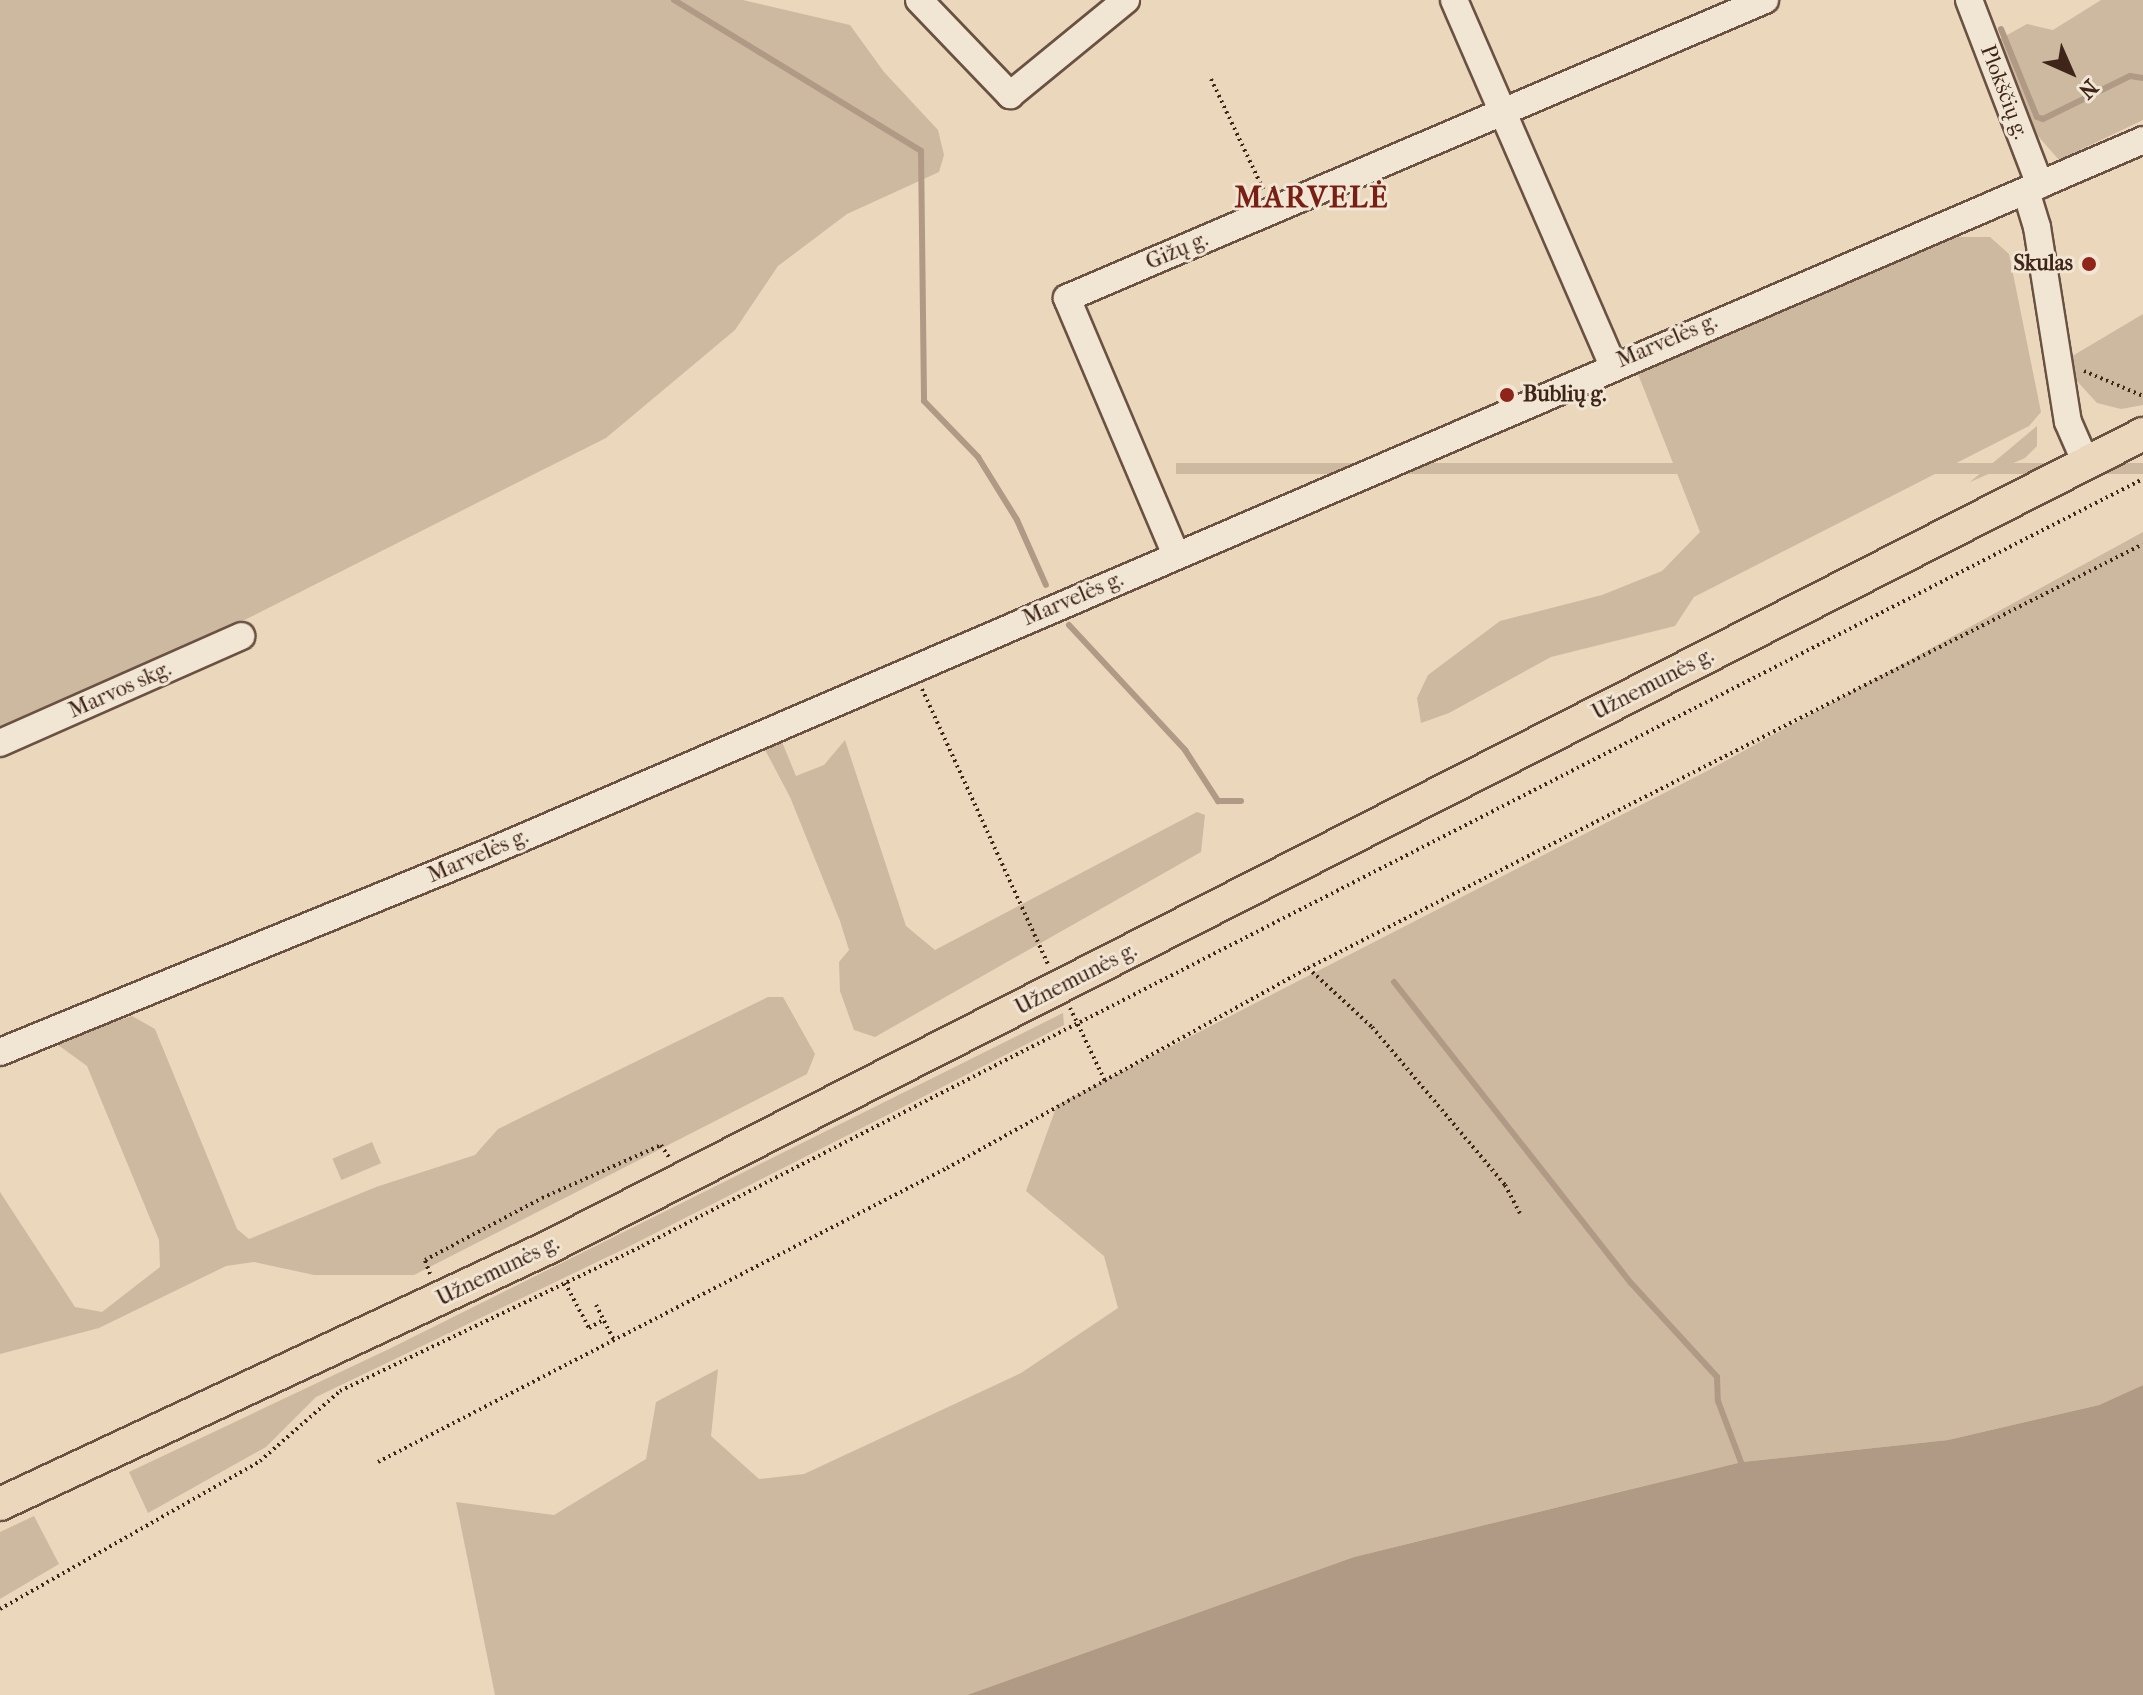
<!DOCTYPE html>
<meta charset="utf-8">
<style>
body{margin:0}
#map{position:relative;width:2143px;height:1695px;overflow:hidden;background:#ead7bc;font-family:"IM FELL French Canon",serif}
div>[style]{position:absolute}
.green>*{inset:0;background:#cdb9a0;transform-origin:0 0}
.water>*{inset:0;background:#b09a85}
.stream>*{height:6px;margin:-3px;padding:0 3px;transform-origin:3px;border-radius:3px;background:#b09a85}
.path>*{height:4px;margin-top:-2px;transform-origin:0;background:repeating-linear-gradient(90deg,#3f2419 0 2px,transparent 0 6px)}
.roads{filter:drop-shadow(2px 0 #6a5142) drop-shadow(-2px 0 #6a5142) drop-shadow(0 2px #6a5142) drop-shadow(0 -2px #6a5142)}
.minor>*{height:26px;margin:-13px;padding:0 13px;transform-origin:13px;border-radius:13px;background:#f1e5d3}
.major>*{height:32px;margin:-16px;padding:0 16px;transform-origin:16px;border-radius:16px;background:#ead7bc}
.dots>*{width:22px;height:22px;translate:-50% -50%;box-sizing:border-box;border:4px solid #f1e5d3;border-radius:50%}
span{translate:-50% -50%;white-space:nowrap;text-align:center;line-height:1.15;-webkit-text-stroke:6px #f1e5d3;paint-order:stroke}
.street-label{font-size:22px;color:#3f2419}
.poi-label{font-size:22px;color:#3f2419;font-weight:700}
.right{translate:-100% -50%;text-align:right}
.left{translate:0 -50%;text-align:left}
.district-label{font-size:30px;color:#7a1f14;font-weight:700;letter-spacing:2px}
.north{position:absolute;left:2031px;top:32px;width:80px;height:80px;-webkit-text-stroke:6px #f1e5d3;paint-order:stroke;rotate:135deg;font-size:22px;font-weight:700;line-height:32px;text-align:center;color:#3f2419}
.north::after{content:'';display:block;margin:auto;width:28px;height:36px;background:#3f2419;clip-path:polygon(50% 0,100% 100%,50% 72%,0 100%)}
</style>
<div id="map">
<div class="green">
<div style="clip-path:polygon(0 0,743px 0,850px 25px,884px 72px,938px 130px,944px 155px,939px 172px,847px 214px,778px 266px,735px 330px,606px 438px,66px 710px,0 737px)"></div>
<div style="clip-path:polygon(2101px 0,2143px 0,2143px 120px,2059px 160px,2038px 136px,1998px 40px,2027px 24px,2053px 30px)"></div>
<div style="clip-path:polygon(1953px 237px,1990px 237px,2009px 254px,2041px 412px,2029px 426px,1694px 597px,1675px 626px,1551px 657px,1449px 713px,1421px 723px,1417px 698px,1428px 675px,1500px 621px,1602px 595px,1662px 571px,1700px 532px,1638px 374px)"></div>
<div style="clip-path:polygon(2143px 314px,2143px 405px,2121px 409px,2097px 403px,2077px 381px,2069px 358px)"></div>
<div style="clip-path:polygon(2037px 426px,2037px 446px,2025px 458px,1970px 482px)"></div>
<div style="left:2143px;top:463px;width:11px;height:967px;rotate:90deg"></div>
<div style="clip-path:polygon(2143px 532px,2143px 1385px,2099px 1405px,1948px 1440px,1742px 1462px,1354px 1557px,967px 1695px,495px 1695px,456px 1502px,554px 1515px,646px 1459px,656px 1402px,718px 1369px,711px 1436px,759px 1479px,804px 1474px,1021px 1373px,1118px 1308px,1104px 1256px,1026px 1191px,1057px 1105px,1709px 770px)"></div>
<div style="clip-path:polygon(780px 737px,796px 776px,824px 765px,845px 740px,906px 926px,935px 950px,1197px 812px,1205px 815px,1201px 852px,875px 1037px,854px 1030px,840px 991px,839px 962px,849px 950px,840px 921px,790px 797px,762px 744px)"></div>
<div style="clip-path:polygon(768px 997px,783px 997px,815px 1054px,807px 1074px,414px 1275px,314px 1275px,254px 1262px,226px 1266px,99px 1328px,0 1354px,0 1192px,75px 1307px,102px 1312px,160px 1267px,159px 1240px,87px 1066px,54px 1042px,132px 1016px,155px 1029px,237px 1229px,249px 1239px,376px 1187px,475px 1155px,498px 1129px)"></div>
<div style="clip-path:polygon(1063px 1013px,1064px 1025px,626px 1248px,316px 1397px,266px 1447px,148px 1513px,129px 1472px,389px 1349px)"></div>
<div style="left:372px;top:1142px;width:23px;height:43px;rotate:67deg"></div>
<div style="clip-path:polygon(34px 1516px,59px 1564px,0 1599px,0 1532px)"></div>
</div>
<div class="water">
<div style="clip-path:polygon(2143px 1385px,2143px 1695px,967px 1695px,1354px 1557px,1742px 1462px,1948px 1440px,2099px 1405px)"></div>
</div>
<div class="stream">
<div style="left:674px;top:0;width:289px;rotate:31.4deg"></div>
<div style="left:921px;top:151px;width:250px;rotate:89.3deg"></div>
<div style="left:924px;top:401px;width:78px;rotate:46deg"></div>
<div style="left:978px;top:457px;width:74px;rotate:58.2deg"></div>
<div style="left:1017px;top:520px;width:71px;rotate:66deg"></div>
<div style="left:2001px;top:29px;width:95px;rotate:67.8deg"></div>
<div style="left:2037px;top:117px;width:6px;rotate:18deg"></div>
<div style="left:2043px;top:119px;width:97px;rotate:-26.3deg"></div>
<div style="left:2130px;top:76px;width:13px;rotate:9deg"></div>
<div style="left:1069px;top:625px;width:171px;rotate:47.1deg"></div>
<div style="left:1185px;top:750px;width:61px;rotate:57.1deg"></div>
<div style="left:1218px;top:801px;width:23px"></div>
<div style="left:1394px;top:982px;width:383px;rotate:51.8deg"></div>
<div style="left:1631px;top:1283px;width:127px;rotate:47.5deg"></div>
<div style="left:1717px;top:1377px;width:24px;rotate:88deg"></div>
<div style="left:1718px;top:1401px;width:74px;rotate:69.4deg"></div>
</div>
<div class="path">
<div style="left:1211px;top:79px;width:122px;rotate:64.7deg"></div>
<div style="left:2084px;top:371px;width:64px;rotate:23deg"></div>
<div style="left:922px;top:689px;width:302px;rotate:65.4deg"></div>
<div style="left:1308px;top:968px;width:87px;rotate:42.7deg"></div>
<div style="left:1372px;top:1027px;width:207px;rotate:49.9deg"></div>
<div style="left:1505px;top:1185px;width:32px;rotate:62deg"></div>
<div style="left:1070px;top:1008px;width:81px;rotate:64.4deg"></div>
<div style="left:430px;top:1274px;width:15px;rotate:-110deg"></div>
<div style="left:425px;top:1260px;width:132px;rotate:-27.9deg"></div>
<div style="left:542px;top:1198px;width:130px;rotate:-24deg"></div>
<div style="left:661px;top:1145px;width:17px;rotate:57deg"></div>
<div style="left:565px;top:1283px;width:51px;rotate:61.9deg"></div>
<div style="left:589px;top:1328px;width:16px;rotate:-30deg"></div>
<div style="left:596px;top:1305px;width:38px;rotate:63deg"></div>
<div style="left:378px;top:1462px;width:640px;rotate:-27.33deg"></div>
<div style="left:947px;top:1168px;width:413px;rotate:-29deg"></div>
<div style="left:1308px;top:968px;width:936px;rotate:-26.92deg"></div>
<div style="left:0;top:1609px;width:299px;rotate:-29.6deg"></div>
<div style="left:260px;top:1461px;width:106px;rotate:-41.2deg"></div>
<div style="left:340px;top:1391px;width:335px;rotate:-25.6deg"></div>
<div style="left:642px;top:1246px;width:1686px;rotate:-27.07deg"></div>
</div>
<div class="roads">
<div class="minor">
<div style="left:919px;top:0;width:132px;rotate:46.2deg"></div>
<div style="left:1010px;top:95px;width:150px;rotate:-39.3deg"></div>
<div style="left:1454px;top:0;width:397px;rotate:66.5deg"></div>
<div style="left:1969px;top:0;width:198px;rotate:69deg"></div>
<div style="left:2026px;top:191px;width:38px;rotate:73deg"></div>
<div style="left:2037px;top:227px;width:197px;rotate:81deg"></div>
<div style="left:2068px;top:422px;width:45px;rotate:66.3deg"></div>
<div style="left:1176px;top:555px;width:279px;rotate:-113deg"></div>
<div style="left:1067px;top:298px;width:759px;rotate:-23.12deg"></div>
<div style="left:0;top:743px;width:264px;rotate:-23.9deg"></div>
<div style="left:0;top:1052px;width:526px;rotate:-22.23deg"></div>
<div style="left:487px;top:853px;width:1803px;rotate:-23.29deg"></div>
</div>
<div class="major">
<div style="left:0;top:1504px;width:604px;rotate:-25.08deg"></div>
<div style="left:547px;top:1248px;width:1792px;rotate:-27.02deg"></div>
</div>
</div>
<div class="dots">
<div style="left:2089px;top:264px;background:#8f2418"></div>
<div style="left:1507px;top:395px;background:#8f2418"></div>
</div>
<div class="street-label">
<span style="left:2004px;top:92px;rotate:69deg">Plokščių g.</span>
<span style="left:1177px;top:251px;rotate:-23deg">Gižų g.</span>
<span style="left:1667px;top:341px;rotate:-23deg">Marvelės g.</span>
<span style="left:1073px;top:599px;rotate:-23deg">Marvelės g.</span>
<span style="left:1653px;top:684px;rotate:-27deg">Užnemunės g.</span>
<span style="left:120px;top:690px;rotate:-24deg">Marvos skg.</span>
<span style="left:478px;top:856px;rotate:-23deg">Marvelės g.</span>
<span style="left:1076px;top:979px;rotate:-27deg">Užnemunės g.</span>
<span style="left:498px;top:1271px;rotate:-26deg">Užnemunės g.</span>
</div>
<div class="poi-label">
<span class="right" style="left:2073px;top:264px">Skulas</span>
<span class="left" style="left:1523px;top:395px">Bublių g.</span>
</div>
<div class="district-label">
<span style="left:1312px;top:198px">MARVELĖ</span>
</div>
<div class="north">N</div>
</div>
